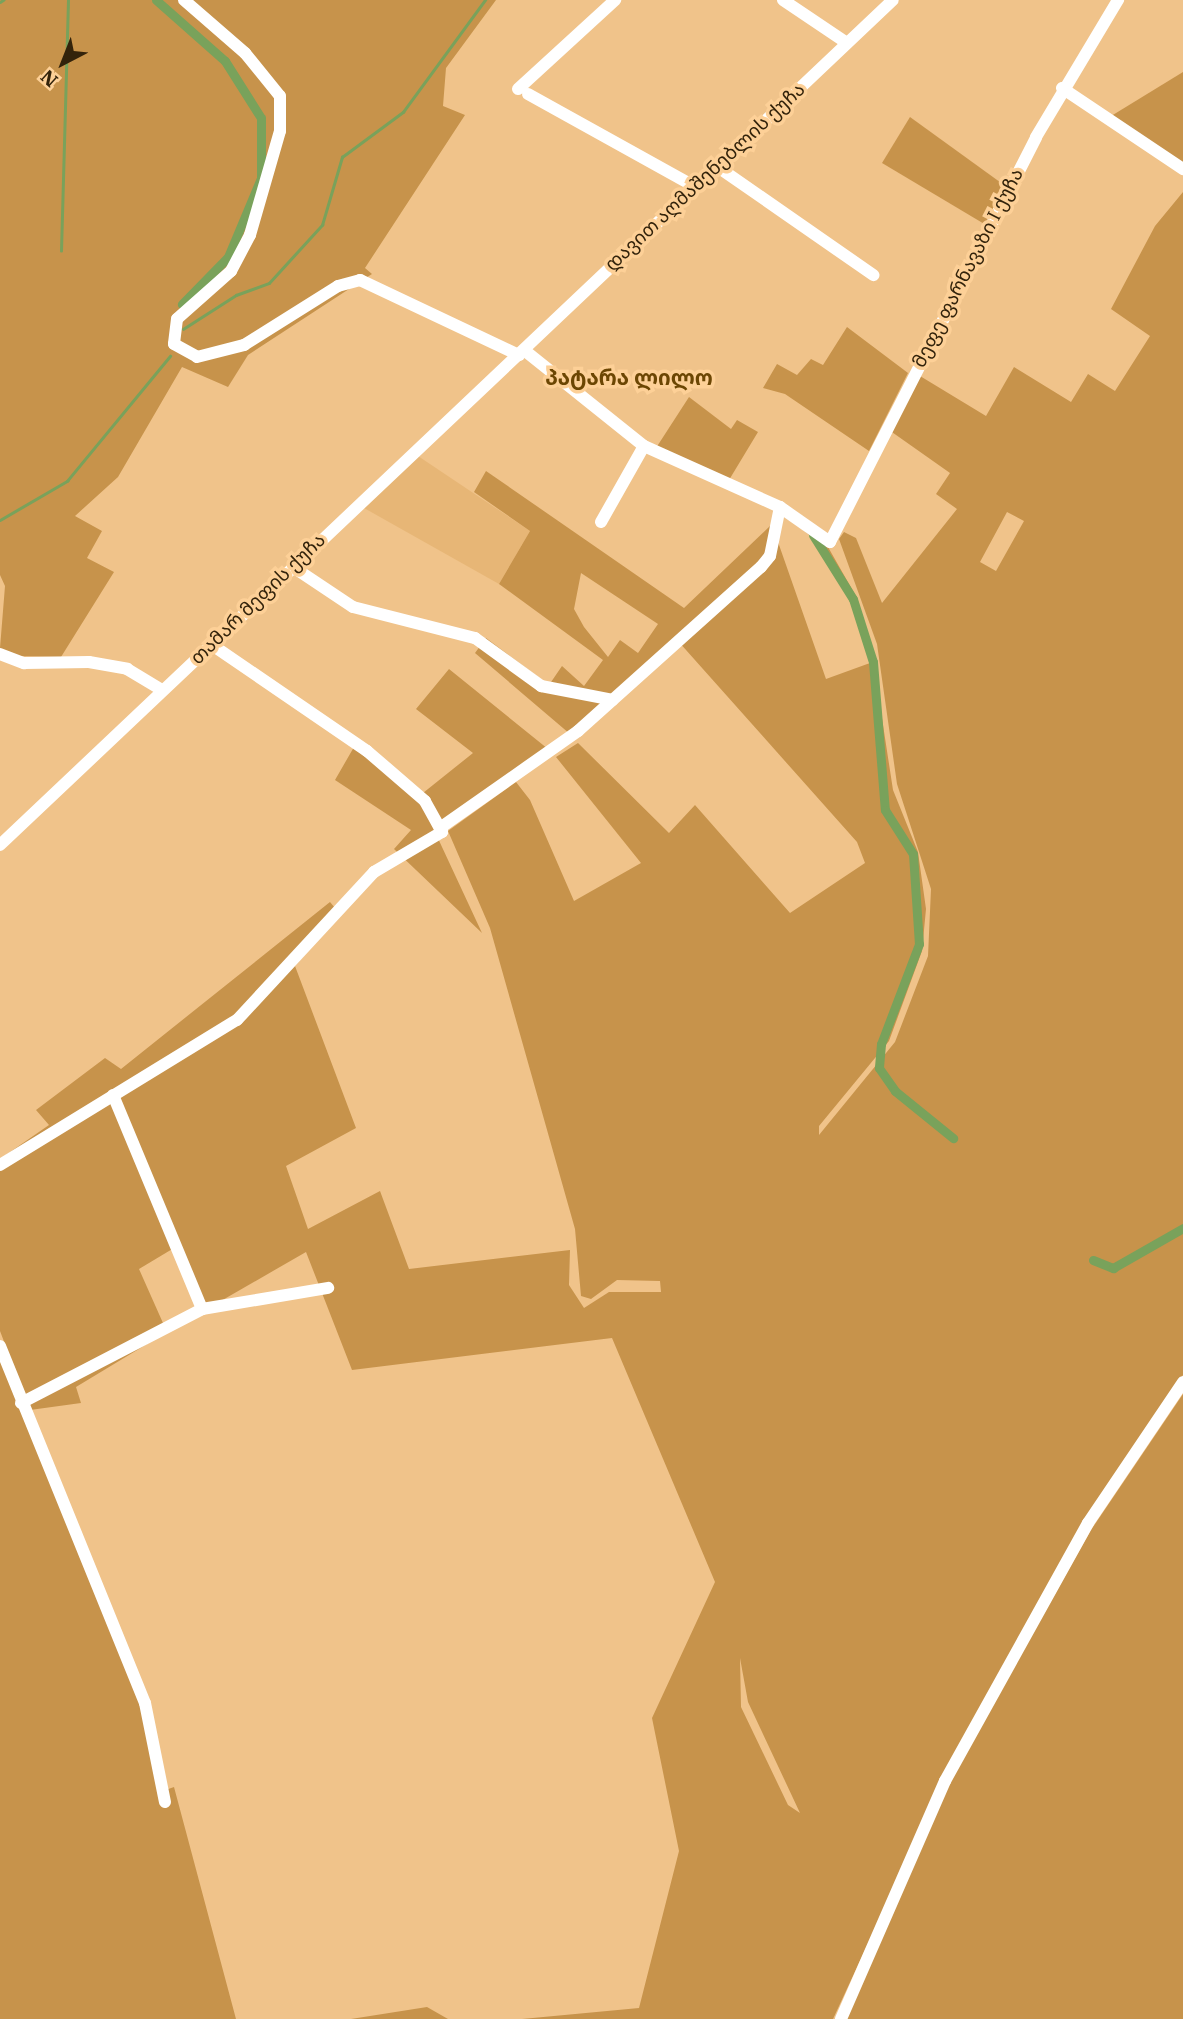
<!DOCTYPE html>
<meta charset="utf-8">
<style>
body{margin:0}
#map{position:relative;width:1183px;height:2019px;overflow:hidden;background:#f0c38a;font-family:"IBM Plex Serif","Noto Sans Georgian",serif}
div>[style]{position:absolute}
.built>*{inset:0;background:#e7b676}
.green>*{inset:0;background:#c7934b}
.stream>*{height:2.5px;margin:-1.25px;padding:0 1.25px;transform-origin:1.25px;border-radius:1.25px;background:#79a25b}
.canal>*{height:9px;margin:-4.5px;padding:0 4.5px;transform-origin:4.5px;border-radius:4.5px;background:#79a25b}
.minor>*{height:12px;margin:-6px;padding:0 6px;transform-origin:6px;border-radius:6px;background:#fff}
span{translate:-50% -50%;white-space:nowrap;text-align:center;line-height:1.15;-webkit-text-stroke:7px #fdd097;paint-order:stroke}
.street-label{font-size:19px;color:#33230b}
.neighbourhood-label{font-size:21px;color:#6c4603;font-weight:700}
.north{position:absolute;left:28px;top:28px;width:70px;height:70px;-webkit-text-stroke:5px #fdd097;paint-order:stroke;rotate:222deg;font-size:19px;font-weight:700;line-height:28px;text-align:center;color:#33230b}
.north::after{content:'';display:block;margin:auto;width:24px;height:32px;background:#33230b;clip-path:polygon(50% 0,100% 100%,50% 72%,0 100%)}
</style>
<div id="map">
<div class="built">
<div style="clip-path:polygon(418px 456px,530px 531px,499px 584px,364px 508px)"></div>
</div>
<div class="green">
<div style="clip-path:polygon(0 0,496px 0,446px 68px,443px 106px,465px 115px,365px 268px,372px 274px,248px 355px,228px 387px,182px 367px,118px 477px,75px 516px,102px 531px,87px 558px,114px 572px,61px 657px,17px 656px,0 648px,5px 586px,0 575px)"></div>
<div style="clip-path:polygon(1183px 72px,1183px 174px,1103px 121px)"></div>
<div style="clip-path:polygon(910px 117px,1004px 185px,986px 225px,882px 163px)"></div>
<div style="clip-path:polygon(evenodd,1183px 192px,1183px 1375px,1080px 1530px,939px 1790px,833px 2019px,522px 2019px,639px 2008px,679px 1851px,652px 1718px,715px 1582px,612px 1338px,352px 1370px,306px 1252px,200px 1313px,174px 1248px,139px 1269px,167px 1332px,76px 1387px,81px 1403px,30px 1410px,0 1331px,0 1159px,49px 1125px,36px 1110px,105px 1058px,121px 1069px,330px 902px,340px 914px,295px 966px,356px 1128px,286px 1166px,308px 1229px,380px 1191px,409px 1269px,570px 1250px,569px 1285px,584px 1308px,609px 1292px,661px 1292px,660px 1281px,617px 1280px,591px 1299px,581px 1296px,575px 1229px,490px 928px,448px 831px,516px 782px,530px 800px,574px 901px,641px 863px,556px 757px,578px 743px,669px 833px,695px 805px,790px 913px,865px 863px,857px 842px,678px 641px,778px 542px,826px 679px,870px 663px,855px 611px,819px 544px,783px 512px,828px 547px,857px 598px,870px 640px,893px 790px,918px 852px,926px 909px,922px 951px,889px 1041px,819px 1126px,819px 1135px,895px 1042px,928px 956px,931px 889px,897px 784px,877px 644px,839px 539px,844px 532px,856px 538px,882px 603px,957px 509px,936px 494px,950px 473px,889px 430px,920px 376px,986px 416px,1014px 367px,1071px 402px,1088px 374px,1115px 391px,1150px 336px,1111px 309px,1155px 226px,1183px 192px,1007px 512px,1024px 521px,996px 571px,980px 562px,1007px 512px,1183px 192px,740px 1658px,748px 1702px,800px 1813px,788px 1805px,741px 1707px,740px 1658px)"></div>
<div style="clip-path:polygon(847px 327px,908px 373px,869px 451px,785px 394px,763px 388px,777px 364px,797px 375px,811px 359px,823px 365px)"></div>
<div style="clip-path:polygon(689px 397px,731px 429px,737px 420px,758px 432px,729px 480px,656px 448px)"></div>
<div style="clip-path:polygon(evenodd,486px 471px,684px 608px,770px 526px,769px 552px,570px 734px,475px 653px,486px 638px,549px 685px,562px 666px,584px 686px,603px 660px,499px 584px,530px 531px,474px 492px,486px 471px,581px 573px,658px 624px,638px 653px,620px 640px,608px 657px,584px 627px,574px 609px,581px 573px)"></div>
<div style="clip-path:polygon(449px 669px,548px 749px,441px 822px,423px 793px,473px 753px,416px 709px)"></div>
<div style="clip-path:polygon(354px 747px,422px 804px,482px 933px,394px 849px,411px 830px,335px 780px)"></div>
<div style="clip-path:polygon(0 1352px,141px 1705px,160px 1792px,174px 1787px,236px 2019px,0 2019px)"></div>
<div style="clip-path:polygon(1183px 1394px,1183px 2019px,843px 2019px,948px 1784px,1091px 1530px)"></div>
<div style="clip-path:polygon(427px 2007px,448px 2019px,351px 2019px)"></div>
</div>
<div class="stream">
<div style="left:0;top:2px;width:4px;rotate:-34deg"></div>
<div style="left:61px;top:251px;width:251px;rotate:-88.4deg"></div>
<div style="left:183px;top:329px;width:63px;rotate:-32.7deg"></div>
<div style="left:236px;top:295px;width:35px;rotate:-20deg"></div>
<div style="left:269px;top:283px;width:79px;rotate:-47.6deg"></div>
<div style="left:322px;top:225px;width:71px;rotate:-73.6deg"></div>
<div style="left:342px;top:157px;width:76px;rotate:-36.4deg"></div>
<div style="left:403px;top:112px;width:139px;rotate:-53.8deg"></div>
<div style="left:0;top:520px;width:78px;rotate:-30.2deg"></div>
<div style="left:67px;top:481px;width:162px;rotate:-50.5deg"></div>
</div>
<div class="canal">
<div style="left:156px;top:0;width:92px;rotate:41.5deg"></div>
<div style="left:225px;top:61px;width:67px;rotate:57.7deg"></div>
<div style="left:261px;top:118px;width:60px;rotate:90deg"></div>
<div style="left:261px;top:178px;width:86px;rotate:112.7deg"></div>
<div style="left:228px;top:257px;width:66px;rotate:134.4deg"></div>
<div style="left:813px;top:535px;width:75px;rotate:58deg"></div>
<div style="left:853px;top:599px;width:66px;rotate:72.4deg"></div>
<div style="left:873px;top:662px;width:148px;rotate:85.4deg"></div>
<div style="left:885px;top:810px;width:52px;rotate:57.5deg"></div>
<div style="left:913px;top:854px;width:90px;rotate:86.2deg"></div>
<div style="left:919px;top:944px;width:107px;rotate:110.8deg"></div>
<div style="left:881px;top:1044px;width:24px;rotate:95deg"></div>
<div style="left:879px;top:1068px;width:28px;rotate:55deg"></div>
<div style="left:895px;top:1091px;width:75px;rotate:39deg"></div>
<div style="left:1093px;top:1260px;width:22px;rotate:22deg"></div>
<div style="left:1113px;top:1268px;width:81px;rotate:-29.7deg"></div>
</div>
<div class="minor">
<div style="left:184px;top:0;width:81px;rotate:41deg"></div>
<div style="left:245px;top:53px;width:55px;rotate:50.9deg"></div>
<div style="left:280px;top:96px;width:35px;rotate:90deg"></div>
<div style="left:280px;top:131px;width:108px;rotate:106.1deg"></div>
<div style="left:250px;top:235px;width:41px;rotate:117.8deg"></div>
<div style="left:231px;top:271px;width:72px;rotate:138.4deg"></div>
<div style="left:177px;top:319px;width:25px;rotate:97deg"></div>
<div style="left:174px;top:344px;width:26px;rotate:29deg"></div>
<div style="left:197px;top:357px;width:49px;rotate:-14.3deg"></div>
<div style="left:244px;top:345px;width:111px;rotate:-32.1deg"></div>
<div style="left:338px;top:286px;width:23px;rotate:-15deg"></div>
<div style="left:360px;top:280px;width:176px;rotate:25.3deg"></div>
<div style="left:783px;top:0;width:77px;rotate:33.9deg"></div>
<div style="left:1062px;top:88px;width:146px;rotate:33.8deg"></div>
<div style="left:518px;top:89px;width:132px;rotate:-42.5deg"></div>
<div style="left:528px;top:94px;width:188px;rotate:29deg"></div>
<div style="left:715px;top:165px;width:193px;rotate:34.8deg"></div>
<div style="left:524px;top:350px;width:154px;rotate:38.7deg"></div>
<div style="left:644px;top:446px;width:149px;rotate:24.2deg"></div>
<div style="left:780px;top:507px;width:61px;rotate:35deg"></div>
<div style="left:830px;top:542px;width:454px;rotate:-63deg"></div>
<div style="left:1036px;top:137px;width:160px;rotate:-59.1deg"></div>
<div style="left:601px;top:522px;width:87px;rotate:-60.5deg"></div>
<div style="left:293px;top:567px;width:72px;rotate:33.7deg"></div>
<div style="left:353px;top:607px;width:126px;rotate:14.3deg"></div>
<div style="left:475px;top:638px;width:82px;rotate:36deg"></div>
<div style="left:541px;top:686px;width:73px;rotate:11deg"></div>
<div style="left:0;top:654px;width:26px;rotate:21deg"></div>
<div style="left:24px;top:663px;width:65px;rotate:-0.9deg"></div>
<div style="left:89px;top:662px;width:39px;rotate:10deg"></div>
<div style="left:127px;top:669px;width:41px;rotate:31deg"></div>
<div style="left:440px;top:828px;width:169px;rotate:-35.1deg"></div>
<div style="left:578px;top:731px;width:246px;rotate:-41.9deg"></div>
<div style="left:761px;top:567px;width:14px;rotate:-51deg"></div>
<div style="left:770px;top:556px;width:50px;rotate:-78.5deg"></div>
<div style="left:0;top:845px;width:1229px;rotate:-43.42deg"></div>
<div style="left:113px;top:1095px;width:232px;rotate:67.4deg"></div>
<div style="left:0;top:1165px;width:278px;rotate:-31.5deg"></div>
<div style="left:237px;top:1020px;width:202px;rotate:-47.2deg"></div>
<div style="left:374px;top:872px;width:79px;rotate:-30.5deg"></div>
<div style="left:442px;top:832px;width:35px;rotate:-119deg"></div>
<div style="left:425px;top:801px;width:77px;rotate:-139.2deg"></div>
<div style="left:367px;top:751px;width:189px;rotate:-145.6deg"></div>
<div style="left:0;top:1346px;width:385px;rotate:67.9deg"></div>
<div style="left:145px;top:1703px;width:101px;rotate:78.6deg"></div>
<div style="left:21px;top:1403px;width:204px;rotate:-27.4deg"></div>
<div style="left:202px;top:1309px;width:128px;rotate:-9.5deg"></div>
<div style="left:841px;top:2019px;width:260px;rotate:-66.4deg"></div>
<div style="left:945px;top:1781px;width:295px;rotate:-61deg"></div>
<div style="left:1088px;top:1523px;width:170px;rotate:-56deg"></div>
</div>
<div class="street-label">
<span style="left:705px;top:177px;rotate:-43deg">დავით აღმაშენებლის ქუჩა</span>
<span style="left:968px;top:268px;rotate:-63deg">მეფე ფარნავაზი I ქუჩა</span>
<span style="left:258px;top:599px;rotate:-44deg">თამარ მეფის ქუჩა</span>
</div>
<div class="neighbourhood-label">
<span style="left:629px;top:377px">პატარა ლილო</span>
</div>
<div class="north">N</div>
</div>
